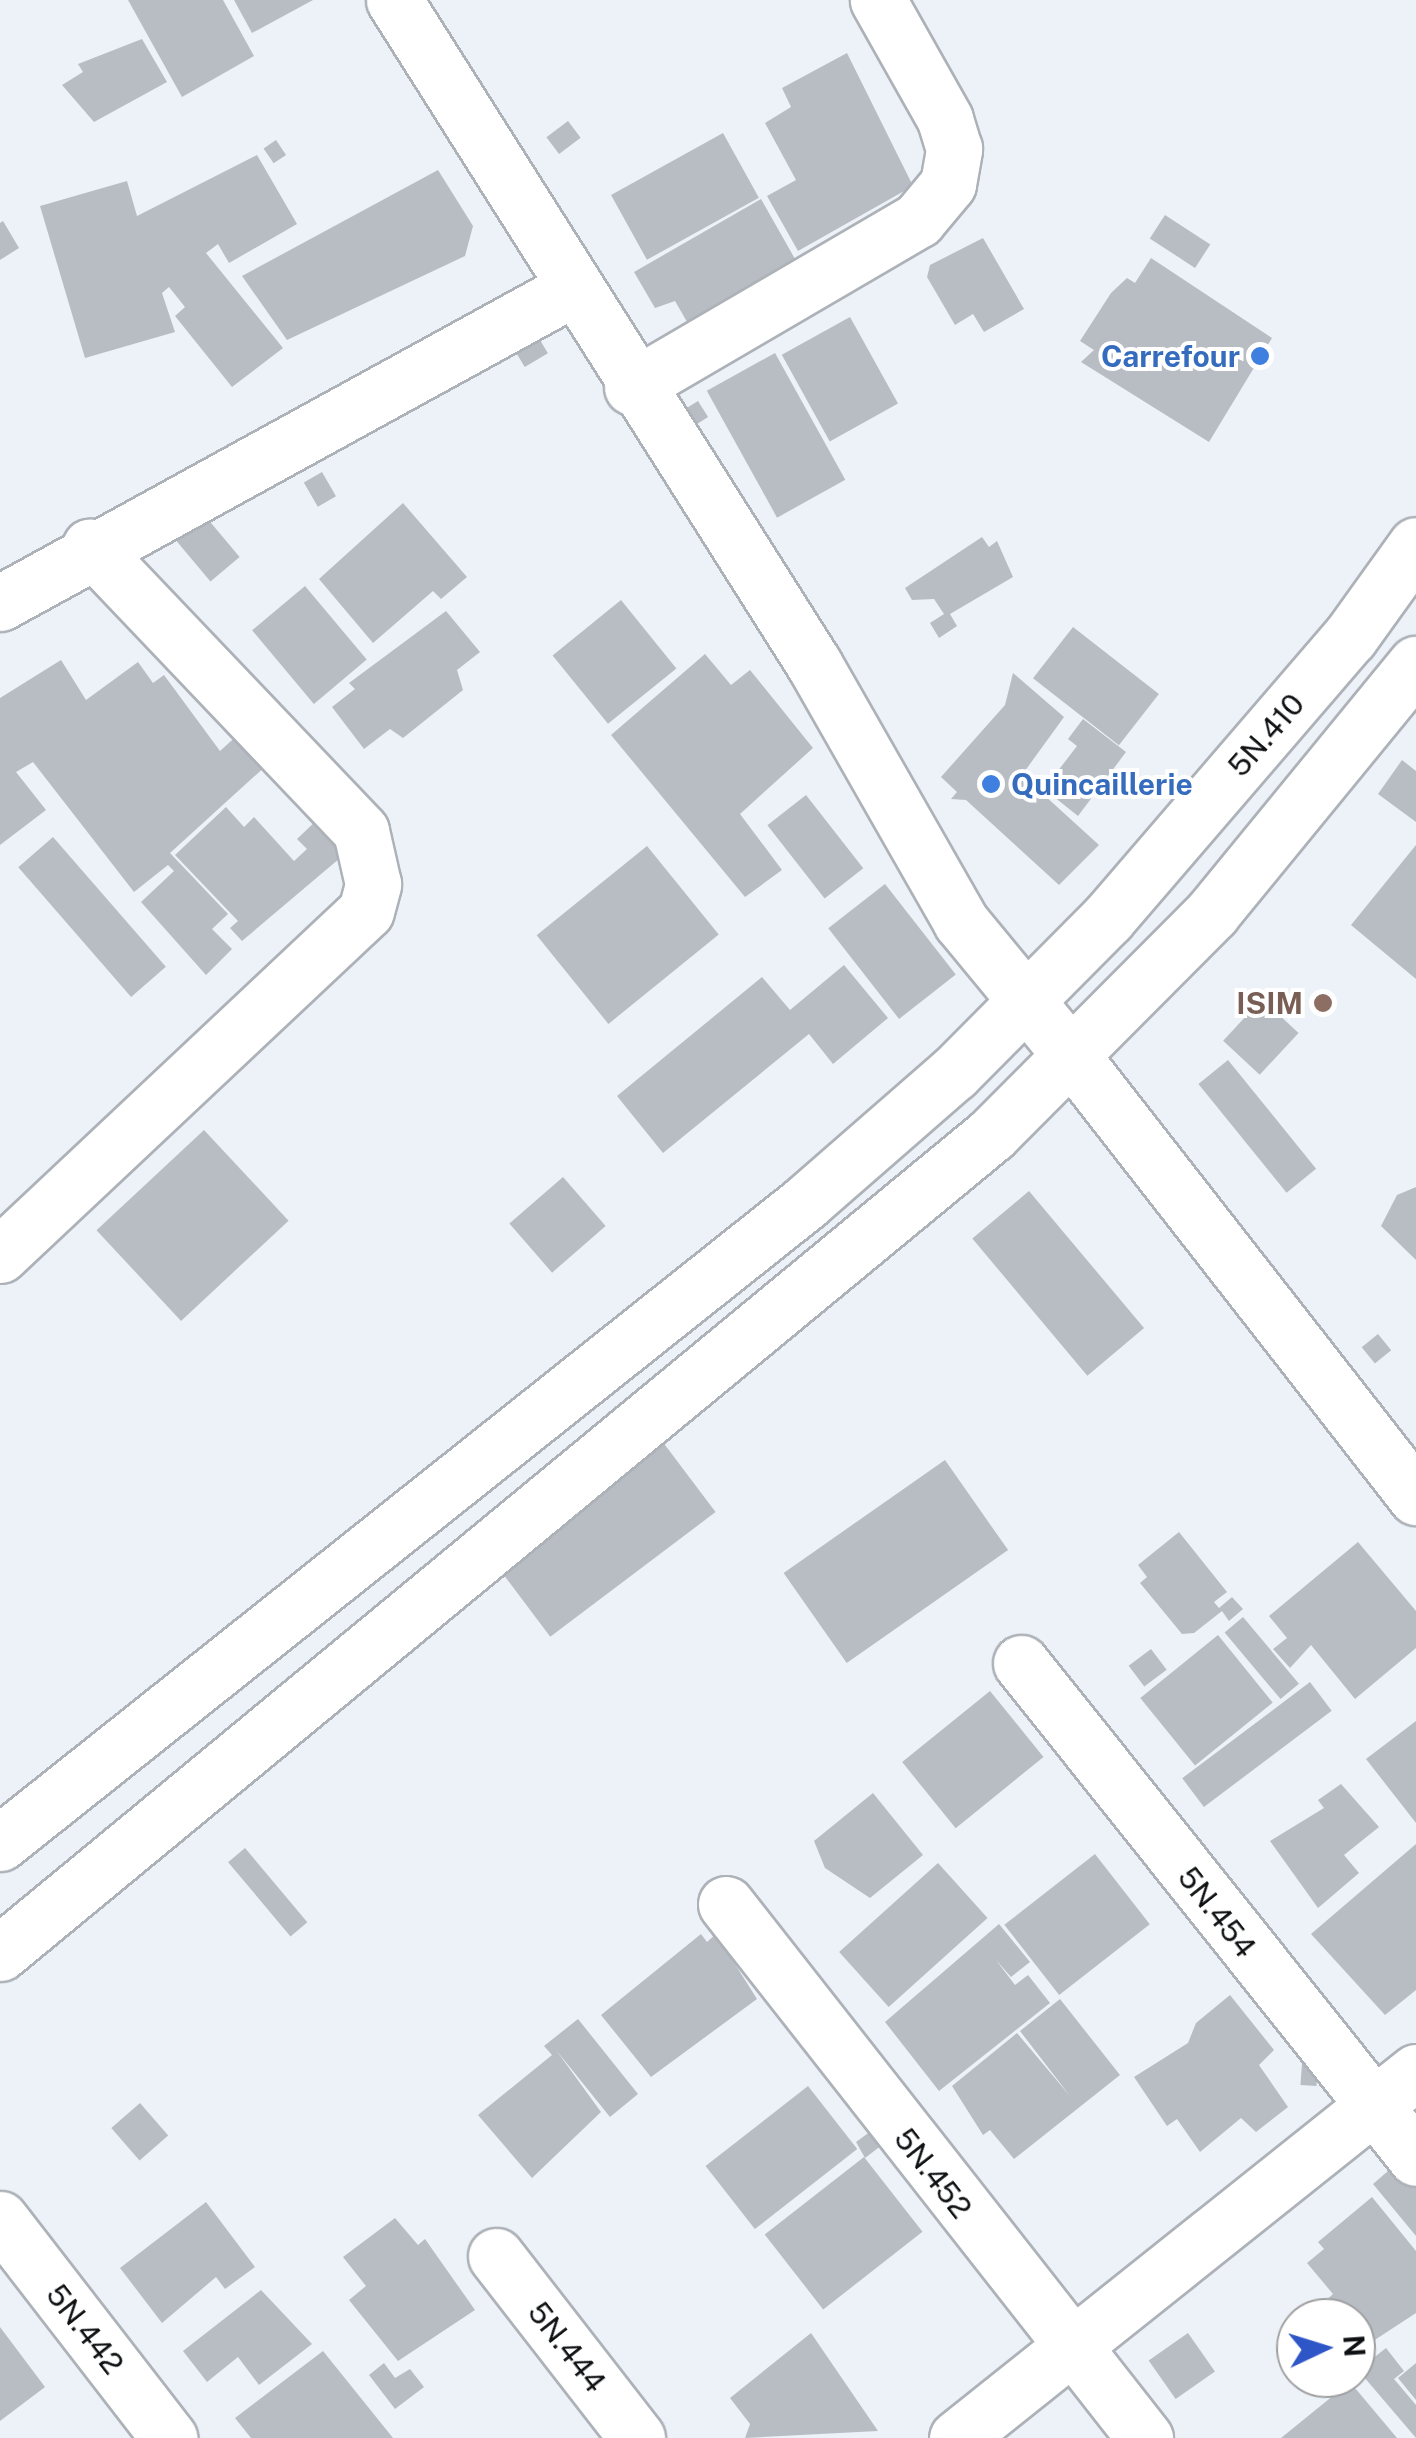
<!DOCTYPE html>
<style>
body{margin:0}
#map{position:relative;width:1416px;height:2438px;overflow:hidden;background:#ecf2f8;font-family:"Public Sans",sans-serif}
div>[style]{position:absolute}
.building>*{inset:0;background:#b8bdc4;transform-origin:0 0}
.roads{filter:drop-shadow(2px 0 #adb2b8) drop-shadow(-2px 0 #adb2b8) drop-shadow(0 2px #adb2b8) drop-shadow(0 -2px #adb2b8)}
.minor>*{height:55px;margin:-27.5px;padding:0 27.5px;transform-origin:27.5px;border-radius:27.5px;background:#fff}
.tertiary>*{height:55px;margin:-27.5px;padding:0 27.5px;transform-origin:27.5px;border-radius:27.5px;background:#fff}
.secondary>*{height:55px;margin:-27.5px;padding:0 27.5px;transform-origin:27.5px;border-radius:27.5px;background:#fff}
.dots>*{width:28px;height:28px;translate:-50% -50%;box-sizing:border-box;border:5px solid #fff;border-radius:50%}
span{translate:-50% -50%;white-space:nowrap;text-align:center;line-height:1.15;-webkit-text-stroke:8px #fff;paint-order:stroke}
.shop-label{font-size:30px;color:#366cbe;font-weight:700}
.right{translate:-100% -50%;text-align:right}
.left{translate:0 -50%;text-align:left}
.street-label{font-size:30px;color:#0e1012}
.education-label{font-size:30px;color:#785e54;font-weight:700}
.north{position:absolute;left:1276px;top:2298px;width:100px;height:100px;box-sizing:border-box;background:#fff;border:2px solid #9f9fa0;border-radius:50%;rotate:86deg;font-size:28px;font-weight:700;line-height:40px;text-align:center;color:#0e1012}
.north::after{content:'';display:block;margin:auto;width:35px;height:45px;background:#2f56c6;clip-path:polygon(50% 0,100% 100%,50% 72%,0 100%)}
</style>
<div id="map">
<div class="building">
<div style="clip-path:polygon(128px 0,223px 0,254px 56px,182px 97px)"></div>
<div style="clip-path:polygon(234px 0,313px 0,252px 33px)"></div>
<div style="clip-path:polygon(142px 39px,167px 82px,94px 122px,62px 85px,83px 72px,78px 64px)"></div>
<div style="clip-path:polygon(847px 53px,913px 186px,798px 251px,767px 196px,796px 180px,765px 123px,791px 107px,782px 88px)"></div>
<div style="left:568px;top:121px;width:21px;height:27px;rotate:53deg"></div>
<div style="left:723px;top:133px;width:74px;height:128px;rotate:61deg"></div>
<div style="left:276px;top:140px;width:18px;height:15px;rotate:56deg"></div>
<div style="clip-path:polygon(257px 155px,297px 224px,229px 263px,218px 244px,206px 253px,283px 348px,232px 387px,175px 316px,185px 307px,169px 287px,162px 293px,175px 332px,85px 358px,40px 206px,127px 181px,137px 216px)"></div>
<div style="clip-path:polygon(438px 170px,473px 226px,465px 256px,287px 340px,242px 276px)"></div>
<div style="clip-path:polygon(761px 199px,799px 266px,690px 327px,675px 301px,655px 308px,634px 272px)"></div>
<div style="left:1165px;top:215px;width:54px;height:28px;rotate:33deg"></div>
<div style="clip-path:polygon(3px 221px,19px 248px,0 260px,0 223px)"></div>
<div style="clip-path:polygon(983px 238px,1024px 309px,984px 332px,973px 314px,955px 325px,927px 277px,930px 265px)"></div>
<div style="clip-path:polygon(1151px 258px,1272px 338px,1209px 442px,1081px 362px,1094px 350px,1080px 341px,1111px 293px,1127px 278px,1135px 283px)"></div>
<div style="left:850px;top:317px;width:99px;height:78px;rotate:61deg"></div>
<div style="left:534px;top:330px;width:27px;height:27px;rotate:59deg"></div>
<div style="left:775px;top:353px;width:145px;height:78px;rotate:61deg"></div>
<div style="left:698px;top:401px;width:19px;height:18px;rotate:58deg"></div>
<div style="left:322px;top:472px;width:28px;height:21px;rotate:60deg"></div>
<div style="clip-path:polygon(403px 503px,467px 577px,441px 599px,433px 591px,373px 643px,319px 579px)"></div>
<div style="left:201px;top:511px;width:60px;height:38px;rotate:50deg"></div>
<div style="clip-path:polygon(982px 537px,989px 547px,997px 541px,1013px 577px,950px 614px,957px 626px,939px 638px,930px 623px,944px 614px,934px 599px,912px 600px,905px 588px)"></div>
<div style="left:305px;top:586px;width:96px;height:69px;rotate:50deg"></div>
<div style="left:621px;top:600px;width:88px;height:88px;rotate:51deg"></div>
<div style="clip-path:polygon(446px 611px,480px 652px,457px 670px,463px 690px,403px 738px,390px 729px,364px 749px,332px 707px,355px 689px,349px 683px)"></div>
<div style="left:1073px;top:627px;width:109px;height:65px;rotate:38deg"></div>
<div style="clip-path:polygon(705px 654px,731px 685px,750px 670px,813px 748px,740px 814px,782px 870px,745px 897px,611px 735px)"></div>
<div style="clip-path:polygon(61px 660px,86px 700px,138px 662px,153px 683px,164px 675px,220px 751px,241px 732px,269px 763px,170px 853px,228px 914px,212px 929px,232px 949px,206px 975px,141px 902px,174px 871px,168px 865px,134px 892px,33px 762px,16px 772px,46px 810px,0 845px,0 698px)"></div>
<div style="clip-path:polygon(1013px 673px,1064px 717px,1022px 775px,1099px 845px,1059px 885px,966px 800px,951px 799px,957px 792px,941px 777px,1005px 705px)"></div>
<div style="clip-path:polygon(1083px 719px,1126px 752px,1078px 816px,1044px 789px,1077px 746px,1068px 739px)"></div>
<div style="clip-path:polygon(1402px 760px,1416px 771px,1416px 822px,1378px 794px)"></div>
<div style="left:806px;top:795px;width:93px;height:49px;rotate:52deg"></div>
<div style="clip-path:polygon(226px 807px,244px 827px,254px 817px,294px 861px,307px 849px,297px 839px,320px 817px,346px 853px,242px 941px,230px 928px,238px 921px,175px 855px)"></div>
<div style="left:53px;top:837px;width:172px;height:46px;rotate:49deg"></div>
<div style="clip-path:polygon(1416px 845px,1416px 979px,1351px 925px)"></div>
<div style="left:647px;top:846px;width:114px;height:142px;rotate:51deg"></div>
<div style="left:885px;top:884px;width:115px;height:72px;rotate:52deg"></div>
<div style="clip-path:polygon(844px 965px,888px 1018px,833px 1064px,809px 1034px,663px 1153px,617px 1096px,762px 977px,790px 1010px)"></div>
<div style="left:1262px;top:999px;width:50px;height:57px;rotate:43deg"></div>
<div style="left:1228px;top:1060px;width:140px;height:38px;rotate:51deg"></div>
<div style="left:204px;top:1130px;width:124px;height:147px;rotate:47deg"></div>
<div style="left:563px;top:1177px;width:65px;height:71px;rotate:49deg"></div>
<div style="clip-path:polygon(1416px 1187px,1416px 1260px,1381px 1226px,1397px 1195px)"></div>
<div style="left:1029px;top:1191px;width:179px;height:74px;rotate:50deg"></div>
<div style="left:1378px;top:1334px;width:21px;height:21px;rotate:51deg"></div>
<div style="left:662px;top:1441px;width:89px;height:207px;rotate:53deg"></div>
<div style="left:945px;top:1460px;width:110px;height:197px;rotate:55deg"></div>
<div style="clip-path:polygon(1179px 1532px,1227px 1592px,1214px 1602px,1219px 1608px,1232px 1597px,1243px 1609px,1229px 1621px,1222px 1611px,1194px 1633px,1182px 1634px,1140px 1583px,1147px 1577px,1138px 1565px)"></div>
<div style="clip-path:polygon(1358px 1542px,1416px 1611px,1416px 1648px,1355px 1699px,1311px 1645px,1290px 1668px,1273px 1649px,1287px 1638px,1269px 1616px)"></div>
<div style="left:1243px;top:1617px;width:87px;height:24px;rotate:50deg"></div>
<div style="left:1218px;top:1635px;width:87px;height:100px;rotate:51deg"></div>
<div style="left:1151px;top:1649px;width:26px;height:28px;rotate:53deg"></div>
<div style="left:1310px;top:1682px;width:36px;height:160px;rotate:53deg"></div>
<div style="left:990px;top:1691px;width:85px;height:113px;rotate:51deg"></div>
<div style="clip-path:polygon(1416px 1721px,1416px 1823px,1366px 1759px)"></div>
<div style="clip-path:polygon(1341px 1784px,1379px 1827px,1344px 1855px,1359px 1873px,1318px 1908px,1270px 1841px,1324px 1808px,1318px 1800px)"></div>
<div style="clip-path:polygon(873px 1793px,923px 1855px,870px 1898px,825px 1868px,814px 1841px)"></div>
<div style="clip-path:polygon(1416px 1844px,1416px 1990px,1385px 2015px,1311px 1934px)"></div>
<div style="left:245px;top:1848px;width:97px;height:22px;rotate:50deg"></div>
<div style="left:1095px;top:1854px;width:89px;height:115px;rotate:52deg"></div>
<div style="left:938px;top:1863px;width:74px;height:133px;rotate:48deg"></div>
<div style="clip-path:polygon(999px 1924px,1030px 1962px,1011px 1977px,996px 1960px,1015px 1985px,1028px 1975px,1050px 2003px,939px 2091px,885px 2022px)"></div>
<div style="clip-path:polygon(701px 1934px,707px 1942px,716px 1934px,757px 1999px,651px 2077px,601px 2015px)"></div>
<div style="clip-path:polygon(1230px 1995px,1274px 2050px,1259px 2065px,1288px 2107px,1256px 2132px,1241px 2118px,1200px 2152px,1177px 2119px,1167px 2126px,1134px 2077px,1188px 2043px,1196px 2023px)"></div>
<div style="clip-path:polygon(1060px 1999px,1120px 2075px,1014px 2159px,990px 2130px,983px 2135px,952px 2086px,1017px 2033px,1070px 2096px,1020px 2031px)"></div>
<div style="clip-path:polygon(578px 2019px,638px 2094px,610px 2117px,556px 2050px,601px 2112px,532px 2178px,478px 2115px,552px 2055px,544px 2046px)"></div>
<div style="left:1302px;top:2063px;width:16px;height:22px;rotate:4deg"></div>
<div style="left:808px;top:2086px;width:80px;height:130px;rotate:52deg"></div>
<div style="left:140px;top:2103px;width:43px;height:38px;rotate:49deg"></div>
<div style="clip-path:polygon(871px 2131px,882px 2145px,865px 2158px,856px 2142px)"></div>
<div style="left:864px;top:2157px;width:95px;height:126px;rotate:52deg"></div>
<div style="clip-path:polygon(1403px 2158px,1416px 2174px,1416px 2236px,1373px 2184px)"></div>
<div style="clip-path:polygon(1372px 2197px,1416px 2251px,1416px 2313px,1367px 2345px,1356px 2341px,1356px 2318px,1334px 2318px,1322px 2304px,1333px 2294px,1307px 2263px,1324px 2249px,1318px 2242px)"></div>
<div style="clip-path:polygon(206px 2202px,255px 2267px,225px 2289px,216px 2277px,162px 2323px,120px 2268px)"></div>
<div style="clip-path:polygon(395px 2218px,418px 2245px,425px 2239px,475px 2310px,398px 2361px,349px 2300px,366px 2286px,343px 2257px)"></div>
<div style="clip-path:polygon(261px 2290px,312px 2344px,259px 2385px,238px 2357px,207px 2382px,183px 2351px)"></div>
<div style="clip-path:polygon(0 2327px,45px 2387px,0 2421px)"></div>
<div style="clip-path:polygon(811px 2333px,878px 2431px,745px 2438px,750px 2424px,730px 2398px)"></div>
<div style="left:1188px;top:2333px;width:47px;height:48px;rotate:55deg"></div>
<div style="clip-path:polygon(1364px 2343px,1374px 2356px,1356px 2370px,1356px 2350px)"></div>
<div style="clip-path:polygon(1386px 2348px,1404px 2371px,1394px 2379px,1416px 2405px,1416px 2438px,1358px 2370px)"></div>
<div style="clip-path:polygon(323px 2351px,393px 2438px,251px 2438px,235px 2418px)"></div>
<div style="clip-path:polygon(384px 2363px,395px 2378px,410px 2369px,424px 2387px,395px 2409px,369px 2375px)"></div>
<div style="clip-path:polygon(1416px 2363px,1416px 2400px,1398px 2378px)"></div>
<div style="clip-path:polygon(1350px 2382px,1397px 2438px,1281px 2438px)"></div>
</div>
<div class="roads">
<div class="minor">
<div style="left:632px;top:387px;width:331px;rotate:-30.3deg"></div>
<div style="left:918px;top:220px;width:47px;rotate:-50.2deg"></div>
<div style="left:948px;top:184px;width:36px;rotate:-80deg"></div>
<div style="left:954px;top:149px;width:31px;rotate:-107deg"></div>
<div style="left:945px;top:119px;width:137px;rotate:-119.4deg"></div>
<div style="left:0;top:603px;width:655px;rotate:-28.76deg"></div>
<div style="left:1074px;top:1059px;width:556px;rotate:52.02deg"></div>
<div style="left:0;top:1255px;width:502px;rotate:-43.23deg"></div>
<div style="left:366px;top:911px;width:28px;rotate:-75deg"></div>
<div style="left:373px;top:884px;width:54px;rotate:-102.8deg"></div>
<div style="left:361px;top:831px;width:393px;rotate:-133.6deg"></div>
<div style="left:1021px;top:1663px;width:633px;rotate:51.41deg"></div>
<div style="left:726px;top:1904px;width:679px;rotate:51.88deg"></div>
<div style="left:0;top:2219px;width:277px;rotate:52.3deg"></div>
<div style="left:496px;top:2256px;width:230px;rotate:52.2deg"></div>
<div style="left:957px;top:2438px;width:587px;rotate:-38.57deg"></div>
</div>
<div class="tertiary">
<div style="left:394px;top:0;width:786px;rotate:57.69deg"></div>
<div style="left:814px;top:664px;width:297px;rotate:60.3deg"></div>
<div style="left:961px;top:922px;width:178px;rotate:50.5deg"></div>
</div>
<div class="secondary">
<div style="left:0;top:1843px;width:1030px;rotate:-38.49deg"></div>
<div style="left:806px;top:1202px;width:196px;rotate:-41.1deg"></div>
<div style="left:954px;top:1073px;width:218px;rotate:-45.2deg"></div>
<div style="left:1108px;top:918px;width:371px;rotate:-49.3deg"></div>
<div style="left:1350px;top:637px;width:113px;rotate:-54.3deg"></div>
<div style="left:0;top:1953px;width:1286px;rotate:-39.54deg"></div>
<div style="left:992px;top:1134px;width:312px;rotate:-45.1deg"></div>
<div style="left:1212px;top:913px;width:322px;rotate:-50.7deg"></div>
</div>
</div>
<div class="dots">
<div style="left:1260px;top:356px;background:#3f7fe0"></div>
<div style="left:991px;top:784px;background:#3f7fe0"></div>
<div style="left:1323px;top:1003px;background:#8d6e63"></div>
</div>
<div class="shop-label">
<span class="right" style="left:1240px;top:356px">Carrefour</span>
<span class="left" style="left:1011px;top:784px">Quincaillerie</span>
</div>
<div class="street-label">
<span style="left:1266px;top:735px;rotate:-49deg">5N.410</span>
<span style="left:1217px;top:1912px;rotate:52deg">5N.454</span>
<span style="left:933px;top:2173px;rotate:52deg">5N.452</span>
<span style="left:85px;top:2329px;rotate:52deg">5N.442</span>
<span style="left:567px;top:2347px;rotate:52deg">5N.444</span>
</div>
<div class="education-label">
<span class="right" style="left:1303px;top:1003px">ISIM</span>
</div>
<div class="north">N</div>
</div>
